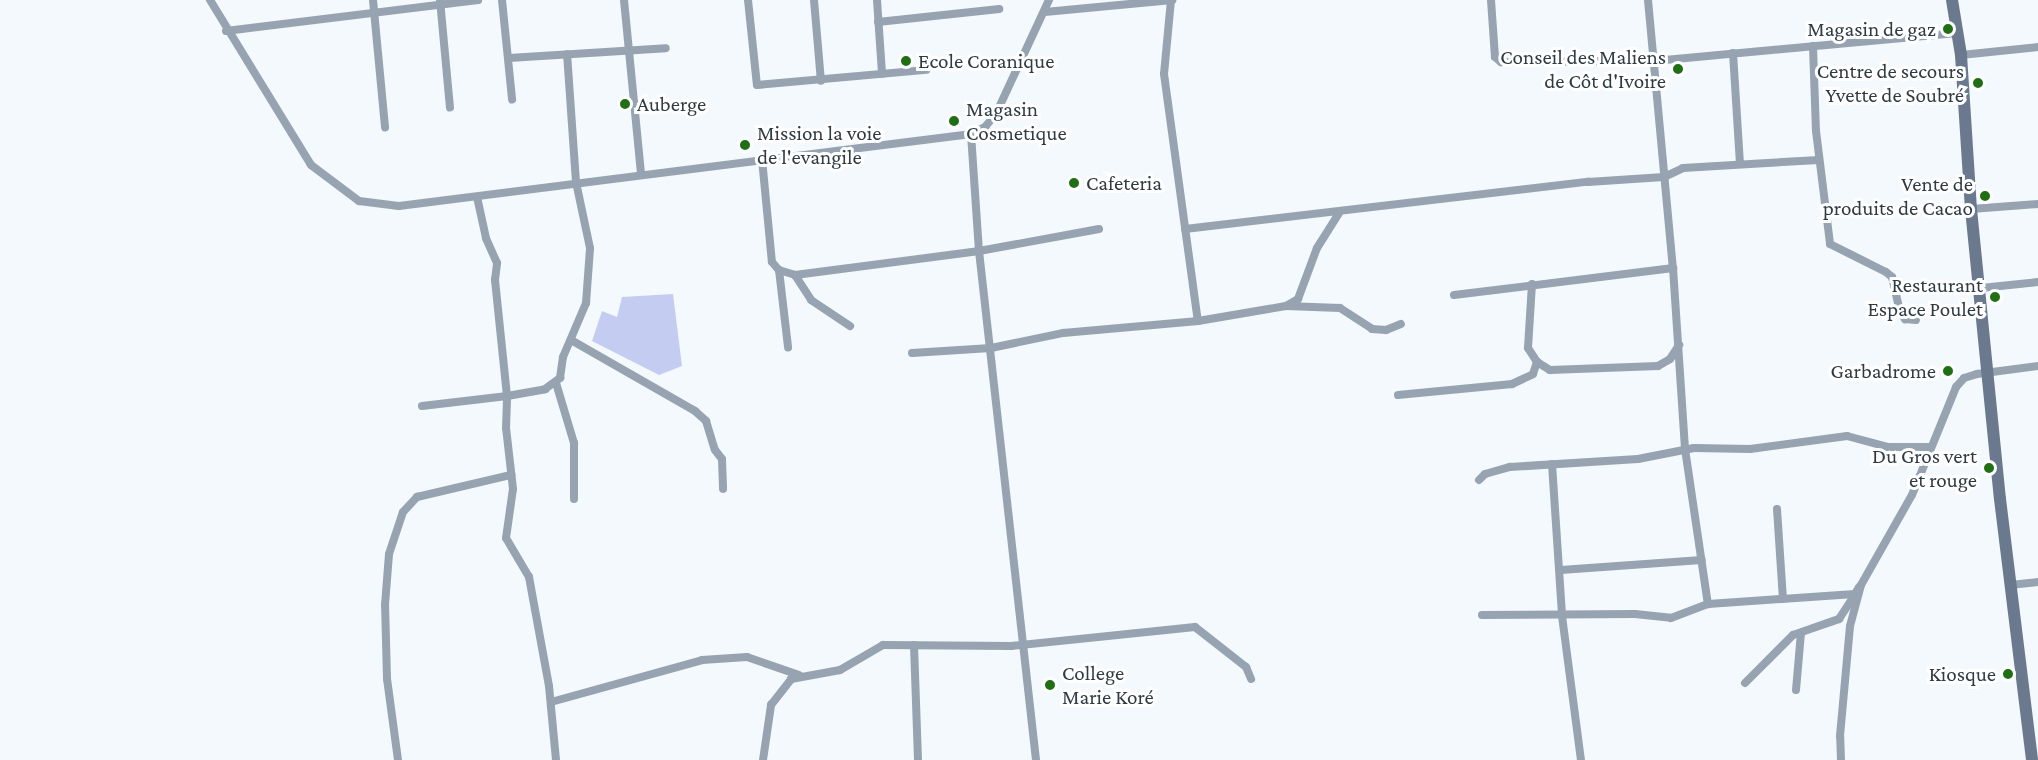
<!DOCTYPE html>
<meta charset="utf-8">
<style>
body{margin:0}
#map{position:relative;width:2038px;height:760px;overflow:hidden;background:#f3f9fd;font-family:"Crimson Pro",serif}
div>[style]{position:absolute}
.green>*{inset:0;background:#c4cdf1}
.street>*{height:8px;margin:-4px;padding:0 4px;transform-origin:4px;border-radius:4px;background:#97a3b1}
.secondary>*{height:12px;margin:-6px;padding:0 6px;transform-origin:6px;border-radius:6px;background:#6a798e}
.dots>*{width:16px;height:16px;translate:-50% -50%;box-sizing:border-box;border:3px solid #fff;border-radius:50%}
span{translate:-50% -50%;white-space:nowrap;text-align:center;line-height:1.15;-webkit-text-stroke:6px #fff;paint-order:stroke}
.poi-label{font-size:21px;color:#2f3b43}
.right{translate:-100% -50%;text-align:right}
.left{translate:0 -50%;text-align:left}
</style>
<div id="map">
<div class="green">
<div style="clip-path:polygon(673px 294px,682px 366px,659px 375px,592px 341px,602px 311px,617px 317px,622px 297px)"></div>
</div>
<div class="street">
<div style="left:210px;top:0;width:193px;rotate:58.5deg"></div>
<div style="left:311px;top:165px;width:60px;rotate:36.9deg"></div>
<div style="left:359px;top:201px;width:40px;rotate:7.1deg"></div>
<div style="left:399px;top:206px;width:577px;rotate:-7.17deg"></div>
<div style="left:971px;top:134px;width:16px;rotate:-27deg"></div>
<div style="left:985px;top:127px;width:17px;rotate:-50deg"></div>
<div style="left:996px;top:114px;width:126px;rotate:-65.1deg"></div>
<div style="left:373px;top:0;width:128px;rotate:84.6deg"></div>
<div style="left:440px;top:0;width:108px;rotate:84.7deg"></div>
<div style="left:502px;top:0;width:100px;rotate:84.2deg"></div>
<div style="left:624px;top:0;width:174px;rotate:84.4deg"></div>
<div style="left:748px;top:0;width:85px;rotate:84deg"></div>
<div style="left:757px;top:85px;width:170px;rotate:-5.1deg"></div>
<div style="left:814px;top:0;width:81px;rotate:85.1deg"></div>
<div style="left:877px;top:0;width:74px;rotate:86.1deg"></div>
<div style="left:1171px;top:0;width:74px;rotate:95.4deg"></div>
<div style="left:1164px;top:74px;width:249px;rotate:82.2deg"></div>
<div style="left:1491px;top:0;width:57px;rotate:86deg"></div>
<div style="left:1495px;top:57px;width:8px;rotate:40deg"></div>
<div style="left:1501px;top:62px;width:153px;rotate:-0.4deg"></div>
<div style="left:1654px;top:61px;width:304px;rotate:-5.3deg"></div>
<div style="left:1648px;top:0;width:269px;rotate:84.7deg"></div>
<div style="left:1673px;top:268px;width:181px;rotate:86.2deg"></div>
<div style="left:1685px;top:449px;width:157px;rotate:81.6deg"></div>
<div style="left:1045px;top:12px;width:128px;rotate:-5.4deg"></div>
<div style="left:878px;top:22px;width:122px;rotate:-6.1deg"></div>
<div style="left:226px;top:31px;width:254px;rotate:-7deg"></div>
<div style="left:1813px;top:46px;width:85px;rotate:88deg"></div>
<div style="left:1816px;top:131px;width:114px;rotate:82.9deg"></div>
<div style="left:1830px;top:244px;width:63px;rotate:26.6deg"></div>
<div style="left:1886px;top:272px;width:8px;rotate:40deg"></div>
<div style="left:1892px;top:277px;width:36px;rotate:77deg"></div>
<div style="left:1900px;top:312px;width:9px;rotate:54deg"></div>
<div style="left:1905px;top:319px;width:11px;rotate:5deg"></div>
<div style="left:1733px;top:53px;width:110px;rotate:86.4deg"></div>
<div style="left:1961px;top:55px;width:77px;rotate:-5.9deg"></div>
<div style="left:509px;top:58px;width:157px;rotate:-3.6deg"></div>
<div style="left:971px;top:134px;width:117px;rotate:86.1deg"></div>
<div style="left:979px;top:251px;width:512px;rotate:83.61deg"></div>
<div style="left:762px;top:159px;width:103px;rotate:84.5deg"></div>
<div style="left:772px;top:262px;width:11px;rotate:49deg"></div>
<div style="left:779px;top:270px;width:17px;rotate:17deg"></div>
<div style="left:795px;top:275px;width:186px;rotate:-7.4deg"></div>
<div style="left:979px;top:251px;width:122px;rotate:-10.4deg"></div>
<div style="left:1971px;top:209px;width:67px;rotate:-4.3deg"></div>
<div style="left:1185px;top:229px;width:406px;rotate:-6.7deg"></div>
<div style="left:1588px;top:182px;width:76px;rotate:-3.8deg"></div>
<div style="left:1664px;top:177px;width:21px;rotate:-25deg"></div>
<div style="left:1683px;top:168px;width:136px;rotate:-3.4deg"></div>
<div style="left:779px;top:270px;width:78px;rotate:83.3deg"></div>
<div style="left:795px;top:275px;width:30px;rotate:57deg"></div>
<div style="left:811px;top:300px;width:47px;rotate:33.7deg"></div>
<div style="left:1532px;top:284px;width:64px;rotate:93.6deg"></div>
<div style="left:1528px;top:348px;width:17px;rotate:57deg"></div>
<div style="left:1537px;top:362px;width:15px;rotate:32deg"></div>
<div style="left:1550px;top:370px;width:108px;rotate:-2.1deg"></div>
<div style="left:1658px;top:366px;width:14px;rotate:-30deg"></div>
<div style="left:1670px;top:359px;width:17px;rotate:-57deg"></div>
<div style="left:1981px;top:288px;width:57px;rotate:-6deg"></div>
<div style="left:1454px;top:295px;width:221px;rotate:-7deg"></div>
<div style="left:1286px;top:306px;width:14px;rotate:-30deg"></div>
<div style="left:1298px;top:299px;width:54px;rotate:-69.6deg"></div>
<div style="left:1317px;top:248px;width:41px;rotate:-57.8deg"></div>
<div style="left:571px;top:340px;width:143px;rotate:29.8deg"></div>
<div style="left:695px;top:411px;width:15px;rotate:42deg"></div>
<div style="left:706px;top:421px;width:30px;rotate:73deg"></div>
<div style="left:715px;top:450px;width:11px;rotate:52deg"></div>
<div style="left:722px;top:459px;width:30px;rotate:88deg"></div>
<div style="left:912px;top:353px;width:79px;rotate:-3.6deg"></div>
<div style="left:991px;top:348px;width:74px;rotate:-11.8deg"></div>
<div style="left:1063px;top:333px;width:136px;rotate:-5.1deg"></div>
<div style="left:1198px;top:321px;width:89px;rotate:-9.7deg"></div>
<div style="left:1286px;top:306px;width:54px;rotate:2.1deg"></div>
<div style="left:1340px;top:308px;width:38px;rotate:33deg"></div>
<div style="left:1372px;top:329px;width:14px;rotate:4deg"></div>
<div style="left:1386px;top:330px;width:16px;rotate:-22deg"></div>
<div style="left:556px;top:383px;width:63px;rotate:73.3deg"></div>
<div style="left:574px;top:443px;width:56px;rotate:90deg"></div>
<div style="left:1398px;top:395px;width:115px;rotate:-5.5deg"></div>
<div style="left:1512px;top:384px;width:23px;rotate:-25deg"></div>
<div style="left:1533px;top:374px;width:13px;rotate:-72deg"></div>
<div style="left:422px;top:406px;width:86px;rotate:-6.7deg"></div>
<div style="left:507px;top:396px;width:117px;rotate:-95.9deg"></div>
<div style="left:495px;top:280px;width:17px;rotate:-83deg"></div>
<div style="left:497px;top:263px;width:27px;rotate:-114deg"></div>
<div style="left:486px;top:238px;width:42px;rotate:-102.4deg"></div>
<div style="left:1552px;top:464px;width:152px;rotate:86.2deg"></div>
<div style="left:1562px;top:616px;width:145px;rotate:82.5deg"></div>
<div style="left:1479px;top:480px;width:8px;rotate:-45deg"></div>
<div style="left:1485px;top:474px;width:26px;rotate:-16deg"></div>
<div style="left:1510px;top:467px;width:128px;rotate:-3.6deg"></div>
<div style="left:1638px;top:459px;width:57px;rotate:-11.1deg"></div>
<div style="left:1694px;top:448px;width:56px;rotate:1deg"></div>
<div style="left:1750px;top:449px;width:98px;rotate:-7.6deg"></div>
<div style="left:1847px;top:436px;width:42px;rotate:15deg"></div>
<div style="left:1888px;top:447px;width:43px"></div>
<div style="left:1777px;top:509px;width:90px;rotate:86.2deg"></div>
<div style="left:1561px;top:570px;width:141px;rotate:-4.1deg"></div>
<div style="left:2010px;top:585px;width:28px;rotate:-6deg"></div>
<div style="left:1482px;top:615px;width:153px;rotate:-0.4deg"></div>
<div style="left:1635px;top:614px;width:36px;rotate:6deg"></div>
<div style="left:1671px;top:618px;width:40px;rotate:-21deg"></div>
<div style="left:1708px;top:604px;width:147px;rotate:-3.9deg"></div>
<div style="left:1855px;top:594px;width:8px;rotate:-60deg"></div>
<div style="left:914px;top:645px;width:115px;rotate:88deg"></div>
<div style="left:1745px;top:683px;width:68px;rotate:-45deg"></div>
<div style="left:1793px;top:635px;width:49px;rotate:-19.2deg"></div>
<div style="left:1839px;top:619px;width:30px;rotate:-57deg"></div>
<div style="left:1796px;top:690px;width:57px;rotate:-85deg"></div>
<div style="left:551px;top:702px;width:157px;rotate:-15.5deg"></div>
<div style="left:702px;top:660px;width:45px;rotate:-3.8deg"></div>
<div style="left:747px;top:657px;width:55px;rotate:19.1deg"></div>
<div style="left:398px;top:760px;width:82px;rotate:-97.7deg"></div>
<div style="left:387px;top:679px;width:74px;rotate:-91.5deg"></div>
<div style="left:385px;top:605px;width:51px;rotate:-85.5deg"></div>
<div style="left:389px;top:554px;width:44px;rotate:-71.6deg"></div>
<div style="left:403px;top:512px;width:21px;rotate:-47deg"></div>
<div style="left:417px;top:497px;width:97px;rotate:-13.2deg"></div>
<div style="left:556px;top:760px;width:74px;rotate:-95.4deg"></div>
<div style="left:549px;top:686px;width:111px;rotate:-100.4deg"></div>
<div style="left:529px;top:577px;width:45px;rotate:-120.5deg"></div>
<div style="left:506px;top:538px;width:49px;rotate:-81.9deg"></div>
<div style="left:513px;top:489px;width:61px;rotate:-96.5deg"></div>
<div style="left:506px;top:428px;width:32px;rotate:-88deg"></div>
<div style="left:507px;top:396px;width:39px;rotate:-10deg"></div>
<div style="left:545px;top:389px;width:19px;rotate:-36deg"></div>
<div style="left:560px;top:378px;width:21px;rotate:-82deg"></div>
<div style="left:563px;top:357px;width:59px;rotate:-66.9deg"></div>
<div style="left:586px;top:303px;width:55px;rotate:-85.8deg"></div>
<div style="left:590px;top:248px;width:67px;rotate:-102deg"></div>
<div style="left:576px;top:182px;width:128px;rotate:-94deg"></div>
<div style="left:763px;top:760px;width:56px;rotate:-81.7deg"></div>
<div style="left:771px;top:705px;width:33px;rotate:-52deg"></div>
<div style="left:791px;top:679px;width:50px;rotate:-10.4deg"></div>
<div style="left:840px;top:670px;width:50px;rotate:-30.2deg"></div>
<div style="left:883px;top:645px;width:128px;rotate:0.4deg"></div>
<div style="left:1011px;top:646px;width:185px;rotate:-5.9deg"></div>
<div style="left:1195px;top:627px;width:65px;rotate:38.1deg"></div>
<div style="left:1246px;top:667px;width:13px;rotate:67deg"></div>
<div style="left:1841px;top:760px;width:24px;rotate:-92deg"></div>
<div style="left:1840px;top:736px;width:110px;rotate:-84.8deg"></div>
<div style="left:1850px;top:626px;width:42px;rotate:-75deg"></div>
<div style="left:1861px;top:585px;width:103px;rotate:-60.5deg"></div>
<div style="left:1912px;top:495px;width:117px;rotate:-67.8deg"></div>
<div style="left:1956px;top:387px;width:12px;rotate:-48deg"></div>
<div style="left:1964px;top:378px;width:14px;rotate:-17deg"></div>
<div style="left:1977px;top:374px;width:62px;rotate:-7.5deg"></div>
</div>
<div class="secondary">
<div style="left:1952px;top:0;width:56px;rotate:80.7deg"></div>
<div style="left:1961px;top:55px;width:154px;rotate:86.3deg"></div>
<div style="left:1971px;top:209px;width:291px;rotate:84.3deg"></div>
<div style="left:2000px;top:499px;width:263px;rotate:83deg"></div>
</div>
<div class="dots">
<div style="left:1948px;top:29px;background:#216f14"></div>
<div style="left:906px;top:61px;background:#216f14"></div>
<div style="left:1678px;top:69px;background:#216f14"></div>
<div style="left:1978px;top:83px;background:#216f14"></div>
<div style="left:625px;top:104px;background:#216f14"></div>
<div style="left:954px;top:121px;background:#216f14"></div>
<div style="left:745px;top:145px;background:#216f14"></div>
<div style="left:1074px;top:183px;background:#216f14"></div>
<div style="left:1985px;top:196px;background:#216f14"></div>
<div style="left:1995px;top:297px;background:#216f14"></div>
<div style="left:1948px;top:371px;background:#216f14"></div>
<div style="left:1989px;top:468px;background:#216f14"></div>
<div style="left:2008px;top:674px;background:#216f14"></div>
<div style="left:1050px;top:685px;background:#216f14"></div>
</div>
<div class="poi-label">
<span class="right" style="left:1936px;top:29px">Magasin de gaz</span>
<span class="right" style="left:1666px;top:69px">Conseil des Maliens<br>de Côt d'Ivoire</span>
<span class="left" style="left:918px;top:61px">Ecole Coranique</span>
<span class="right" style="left:1964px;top:83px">Centre de secours<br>Yvette de Soubré</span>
<span class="left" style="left:637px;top:104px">Auberge</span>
<span class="left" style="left:966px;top:121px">Magasin<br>Cosmetique</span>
<span class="left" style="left:757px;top:145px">Mission la voie<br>de l'evangile</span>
<span class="left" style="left:1086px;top:183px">Cafeteria</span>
<span class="right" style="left:1973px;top:196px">Vente de<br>produits de Cacao</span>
<span class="right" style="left:1983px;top:297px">Restaurant<br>Espace Poulet</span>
<span class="right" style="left:1936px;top:371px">Garbadrome</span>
<span class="right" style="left:1977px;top:468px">Du Gros vert<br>et rouge</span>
<span class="left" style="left:1062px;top:685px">College<br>Marie Koré</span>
<span class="right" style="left:1996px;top:674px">Kiosque</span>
</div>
</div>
